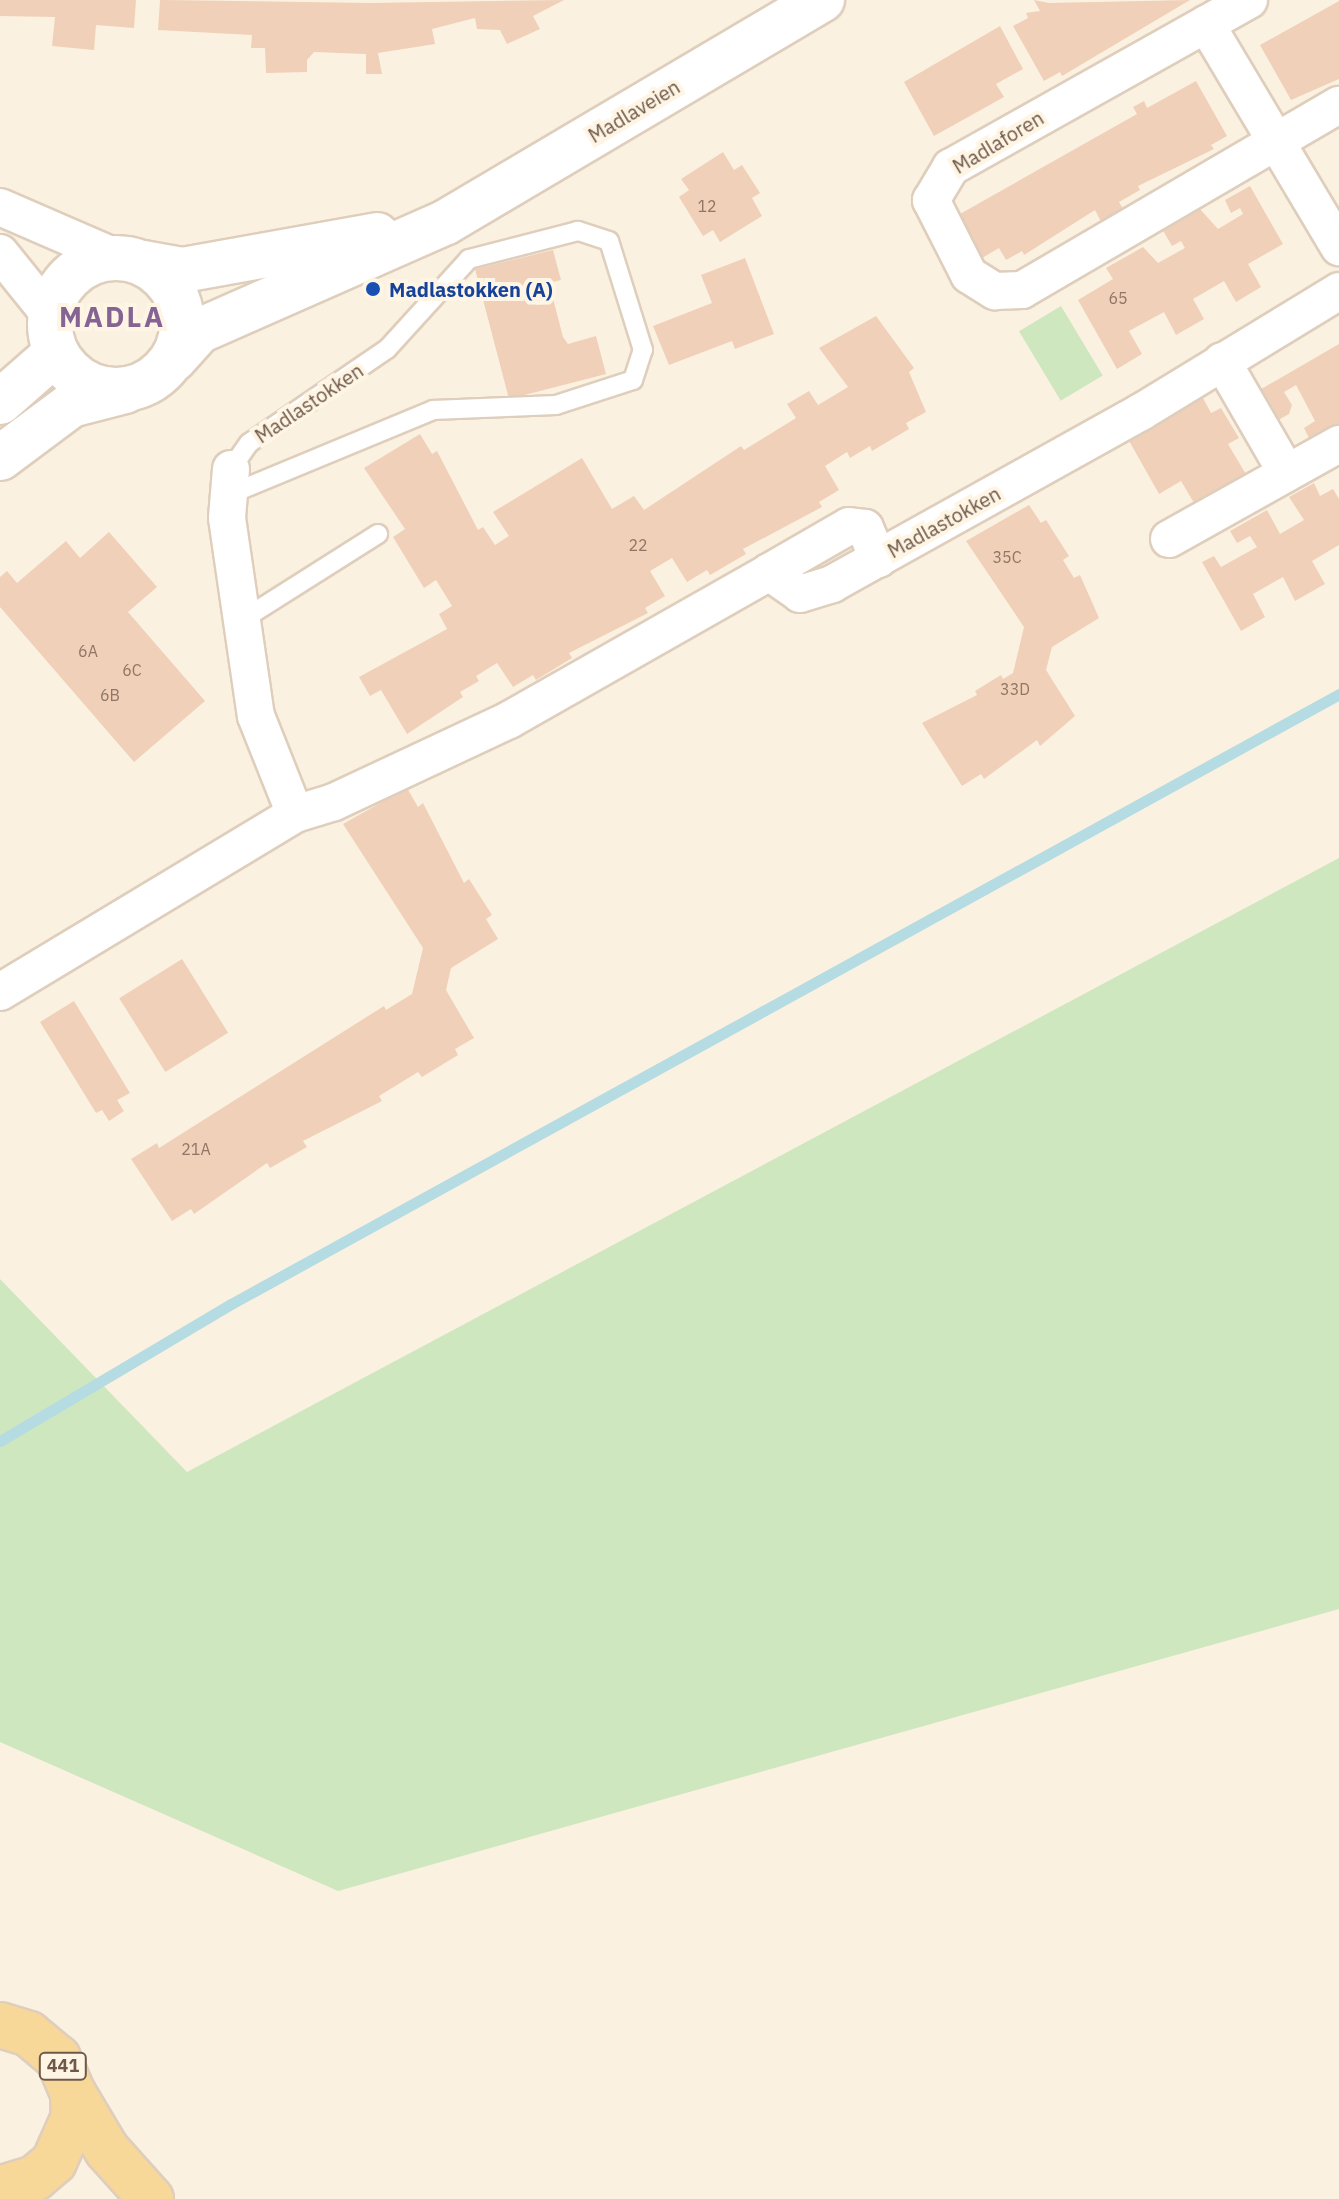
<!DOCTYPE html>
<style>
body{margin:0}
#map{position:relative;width:1339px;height:2199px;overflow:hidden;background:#fbf1e0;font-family:"IBM Plex Sans",sans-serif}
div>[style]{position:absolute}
.green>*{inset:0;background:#cee7bf;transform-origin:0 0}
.stream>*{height:11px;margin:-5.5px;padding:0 5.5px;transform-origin:5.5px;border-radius:5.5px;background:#b5dbe3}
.building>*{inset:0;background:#f0d0b8;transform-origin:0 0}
.roads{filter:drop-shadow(2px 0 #dfcebc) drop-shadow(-2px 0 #dfcebc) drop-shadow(0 2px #dfcebc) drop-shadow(0 -2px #dfcebc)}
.lane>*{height:18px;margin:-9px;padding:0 9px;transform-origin:9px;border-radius:9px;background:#fff}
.street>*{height:36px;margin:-18px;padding:0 18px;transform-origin:18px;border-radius:18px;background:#fff}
.secondary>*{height:44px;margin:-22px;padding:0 22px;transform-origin:22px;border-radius:22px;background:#fff}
.secondary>.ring{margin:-22px;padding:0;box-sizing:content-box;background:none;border:44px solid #fff;border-radius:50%}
.primary>*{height:44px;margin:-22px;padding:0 22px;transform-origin:22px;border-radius:22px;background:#f8d899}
.dots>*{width:22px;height:22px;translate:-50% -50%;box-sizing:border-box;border:4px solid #fef5e5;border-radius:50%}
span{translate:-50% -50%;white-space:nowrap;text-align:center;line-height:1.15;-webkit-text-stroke:8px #fef5e5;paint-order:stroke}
.number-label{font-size:16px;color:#907664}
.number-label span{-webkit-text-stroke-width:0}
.shield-label span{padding:2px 6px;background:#fef5e5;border:2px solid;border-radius:6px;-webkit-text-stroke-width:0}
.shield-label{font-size:18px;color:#705848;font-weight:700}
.street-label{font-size:20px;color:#705848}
.transit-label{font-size:20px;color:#164399;font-weight:700}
.left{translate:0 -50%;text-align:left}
.district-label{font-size:28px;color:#856494;font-weight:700;letter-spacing:2px}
</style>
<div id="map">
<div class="green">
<div style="left:1061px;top:306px;width:81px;height:49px;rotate:59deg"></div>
<div style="clip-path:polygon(1339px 858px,1339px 1609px,338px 1891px,0 1742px,0 1279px,187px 1472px)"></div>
</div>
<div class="stream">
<div style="left:0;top:1441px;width:269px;rotate:-30.7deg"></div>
<div style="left:231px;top:1304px;width:1265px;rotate:-28.83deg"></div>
</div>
<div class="building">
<div style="clip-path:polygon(0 0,136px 0,134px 28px,96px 25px,94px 50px,52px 46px,55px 17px,0 16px)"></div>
<div style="clip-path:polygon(160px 0,370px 3px,564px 0,533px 16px,540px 29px,507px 44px,500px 30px,477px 29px,475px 18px,432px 29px,435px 44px,378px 53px,382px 74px,366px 74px,366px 54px,314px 52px,307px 60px,307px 72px,266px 73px,265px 48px,251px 48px,252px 35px,158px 30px)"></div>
<div style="clip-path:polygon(1034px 0,1049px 3px,1190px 0,1062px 76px,1060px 72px,1044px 81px,1013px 26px,1028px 18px,1026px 13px,1040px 11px)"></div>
<div style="clip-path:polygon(1339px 1px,1339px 79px,1291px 100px,1260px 45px)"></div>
<div style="clip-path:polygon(1000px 26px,1023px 69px,996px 84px,1004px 97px,934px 136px,904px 82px)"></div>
<div style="clip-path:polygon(1196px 81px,1227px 136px,1211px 145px,1214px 149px,1138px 186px,1140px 190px,1119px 202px,1127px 216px,1105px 229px,1095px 210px,1024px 255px,1022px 251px,1006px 260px,999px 248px,982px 258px,960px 214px,1137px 114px,1133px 107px,1144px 101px,1147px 108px)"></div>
<div style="clip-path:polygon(723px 152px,734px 170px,742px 165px,760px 193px,752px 198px,762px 216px,720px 242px,713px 230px,703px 236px,679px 197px,689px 190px,681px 179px)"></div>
<div style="clip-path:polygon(1250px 186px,1283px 244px,1248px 264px,1261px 287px,1236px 302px,1224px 281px,1193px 299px,1204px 319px,1176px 335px,1164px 312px,1129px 331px,1142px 354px,1117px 369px,1078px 300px,1113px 279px,1106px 268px,1143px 247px,1158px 263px,1185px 248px,1181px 241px,1172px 246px,1162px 229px,1199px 208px,1218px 229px,1243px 214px,1240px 208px,1231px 213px,1225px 200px)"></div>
<div style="clip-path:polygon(553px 250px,561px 280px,549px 283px,563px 337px,568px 344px,596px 336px,606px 374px,509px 399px,475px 269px)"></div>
<div style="clip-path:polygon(745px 258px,774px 334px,735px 349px,732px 341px,669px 365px,653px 326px,712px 303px,701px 275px)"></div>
<div style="clip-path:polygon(876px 316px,914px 368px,909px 372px,926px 412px,906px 423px,909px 429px,872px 451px,870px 446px,850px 458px,847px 452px,825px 466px,839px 490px,819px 502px,822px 507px,743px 549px,746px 554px,710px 575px,707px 570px,687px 582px,672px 558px,650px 571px,665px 596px,645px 608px,648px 613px,569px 653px,572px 658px,536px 680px,533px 675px,513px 687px,497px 663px,476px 676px,479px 681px,460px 692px,463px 697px,407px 734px,381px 690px,370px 696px,359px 677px,447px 629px,439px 614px,452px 606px,436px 580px,424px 588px,393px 537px,405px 529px,364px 468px,420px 434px,432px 454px,437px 451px,478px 530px,483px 527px,495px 545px,509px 536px,493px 512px,582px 458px,612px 509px,634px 496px,644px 510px,741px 446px,744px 450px,796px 418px,787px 404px,809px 391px,818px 405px,848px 387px,819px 348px)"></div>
<div style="clip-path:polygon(1339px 344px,1339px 424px,1310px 440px,1304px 428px,1315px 421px,1296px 385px,1284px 392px,1292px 405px,1289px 414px,1273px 423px,1256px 392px)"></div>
<div style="clip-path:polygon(1203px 398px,1211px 413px,1221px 408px,1239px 438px,1228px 444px,1250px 481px,1200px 513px,1181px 481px,1159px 494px,1128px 439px)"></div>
<div style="clip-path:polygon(1314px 483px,1320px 496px,1333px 489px,1339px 499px,1339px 545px,1312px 561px,1325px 584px,1295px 601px,1283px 577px,1253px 594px,1265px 617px,1241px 631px,1202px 562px,1214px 556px,1221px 567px,1257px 547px,1250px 536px,1237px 543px,1230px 531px,1267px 510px,1280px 534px,1304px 520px,1289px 497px)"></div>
<div style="clip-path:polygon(1029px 505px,1041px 523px,1046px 520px,1069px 556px,1063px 560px,1074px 578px,1080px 575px,1099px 618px,1052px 647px,1046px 670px,1075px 716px,1040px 746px,1037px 740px,984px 779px,981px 774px,962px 786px,922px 723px,977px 695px,975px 691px,1001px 675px,1003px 679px,1013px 673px,1024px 627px,966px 541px)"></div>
<div style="clip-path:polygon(109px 532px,157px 587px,128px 612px,205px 701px,134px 762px,0 607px,0 577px,7px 571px,17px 583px,66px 541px,80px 558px)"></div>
<div style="clip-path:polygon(407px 788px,418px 807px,423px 803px,464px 883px,469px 879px,492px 915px,486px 919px,498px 939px,451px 968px,446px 990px,474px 1038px,455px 1049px,458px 1055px,422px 1077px,418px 1072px,379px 1096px,382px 1101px,303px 1141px,307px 1147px,270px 1168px,267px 1163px,194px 1214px,191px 1209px,172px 1221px,131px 1159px,157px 1143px,159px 1148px,384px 1006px,386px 1010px,412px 994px,423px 948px,343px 824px)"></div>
<div style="left:182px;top:959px;width:87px;height:74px;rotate:58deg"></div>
<div style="clip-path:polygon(74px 1001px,130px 1093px,117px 1100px,124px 1111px,109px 1121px,102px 1110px,96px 1113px,40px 1022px)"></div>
</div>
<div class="roads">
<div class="lane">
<div style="left:228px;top:495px;width:222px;rotate:-22.5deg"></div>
<div style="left:433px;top:410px;width:123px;rotate:-2.3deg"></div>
<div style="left:556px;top:405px;width:81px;rotate:-18deg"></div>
<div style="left:633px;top:380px;width:32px;rotate:-72deg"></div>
<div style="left:643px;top:350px;width:114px;rotate:-107.3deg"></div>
<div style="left:609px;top:241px;width:33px;rotate:-162deg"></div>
<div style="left:578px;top:231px;width:113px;rotate:165.6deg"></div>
<div style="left:469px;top:259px;width:122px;rotate:132.3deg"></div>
<div style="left:387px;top:349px;width:167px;rotate:145.7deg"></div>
<div style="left:249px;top:443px;width:32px;rotate:125deg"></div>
<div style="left:242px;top:620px;width:161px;rotate:-32.3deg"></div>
</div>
<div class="street">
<div style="left:1249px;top:0;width:342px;rotate:150.7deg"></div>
<div style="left:951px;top:167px;width:39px;rotate:121deg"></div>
<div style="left:931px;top:200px;width:84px;rotate:63.1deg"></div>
<div style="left:969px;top:275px;width:31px;rotate:32deg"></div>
<div style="left:995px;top:291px;width:27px;rotate:-2deg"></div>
<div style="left:1022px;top:290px;width:367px;rotate:-30.3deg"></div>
<div style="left:1206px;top:24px;width:260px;rotate:59.2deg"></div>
<div style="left:0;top:207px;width:125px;rotate:23.5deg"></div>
<div style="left:0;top:253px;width:80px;rotate:51.1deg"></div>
<div style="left:1222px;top:361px;width:128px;rotate:60deg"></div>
<div style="left:231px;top:469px;width:49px;rotate:94.7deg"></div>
<div style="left:227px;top:518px;width:200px;rotate:81.7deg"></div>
<div style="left:256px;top:716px;width:105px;rotate:68.3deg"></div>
<div style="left:1169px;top:539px;width:195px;rotate:-29.2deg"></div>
<div style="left:769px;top:572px;width:92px;rotate:-29.9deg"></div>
<div style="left:849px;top:526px;width:16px;rotate:7deg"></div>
<div style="left:865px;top:528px;width:34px;rotate:67deg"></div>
<div style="left:0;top:992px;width:345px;rotate:-31.1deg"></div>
<div style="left:295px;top:814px;width:41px;rotate:-17.1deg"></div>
<div style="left:334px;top:802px;width:193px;rotate:-25.1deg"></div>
<div style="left:509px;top:720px;width:299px;rotate:-29.6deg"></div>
<div style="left:769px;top:572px;width:38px;rotate:35deg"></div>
<div style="left:800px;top:594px;width:34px;rotate:-17deg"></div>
<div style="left:832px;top:584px;width:354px;rotate:-29.1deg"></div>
<div style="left:1141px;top:412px;width:232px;rotate:-31.4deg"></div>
</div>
<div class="secondary">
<div class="ring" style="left:50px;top:258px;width:88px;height:88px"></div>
<div style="left:143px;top:263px;width:41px;rotate:9.9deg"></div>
<div style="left:183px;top:270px;width:197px;rotate:-10.2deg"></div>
<div style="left:174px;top:359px;width:38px;rotate:-48deg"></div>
<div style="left:199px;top:331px;width:270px;rotate:-23.8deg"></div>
<div style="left:446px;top:222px;width:437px;rotate:-30.6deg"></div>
<div style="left:0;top:402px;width:74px;rotate:-41.2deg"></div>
<div style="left:0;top:458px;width:89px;rotate:-36.7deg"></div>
<div style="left:71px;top:405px;width:56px;rotate:-14.5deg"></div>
</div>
<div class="primary">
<div style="left:0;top:2025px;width:30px;rotate:17deg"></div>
<div style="left:29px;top:2034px;width:38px;rotate:40deg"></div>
<div style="left:58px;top:2058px;width:38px;rotate:67deg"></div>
<div style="left:73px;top:2093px;width:24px;rotate:88deg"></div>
<div style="left:74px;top:2117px;width:49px;rotate:114deg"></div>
<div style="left:54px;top:2162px;width:25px;rotate:140deg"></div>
<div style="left:35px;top:2178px;width:37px;rotate:163deg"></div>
<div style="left:73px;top:2093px;width:66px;rotate:59.2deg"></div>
<div style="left:107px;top:2150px;width:66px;rotate:48.1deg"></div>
</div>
</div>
<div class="dots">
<div style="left:373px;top:289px;background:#1a4fb4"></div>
</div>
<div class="number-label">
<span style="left:707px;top:206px">12</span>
<span style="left:1118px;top:298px">65</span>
<span style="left:638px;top:545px">22</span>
<span style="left:1007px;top:557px">35C</span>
<span style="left:88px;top:651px">6A</span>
<span style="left:132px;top:670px">6C</span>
<span style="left:1015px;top:689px">33D</span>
<span style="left:110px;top:695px">6B</span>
<span style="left:196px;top:1149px">21A</span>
</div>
<div class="shield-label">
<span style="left:63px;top:2066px">441</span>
</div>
<div class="street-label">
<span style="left:634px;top:111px;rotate:-31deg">Madlaveien</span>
<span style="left:998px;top:142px;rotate:-31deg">Madlaforen</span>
<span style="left:309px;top:403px;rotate:-34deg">Madlastokken</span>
<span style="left:944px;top:522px;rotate:-29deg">Madlastokken</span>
</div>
<div class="transit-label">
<span class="left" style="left:389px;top:289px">Madlastokken (A)</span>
</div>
<div class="district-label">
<span style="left:112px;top:317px">MADLA</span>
</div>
</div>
